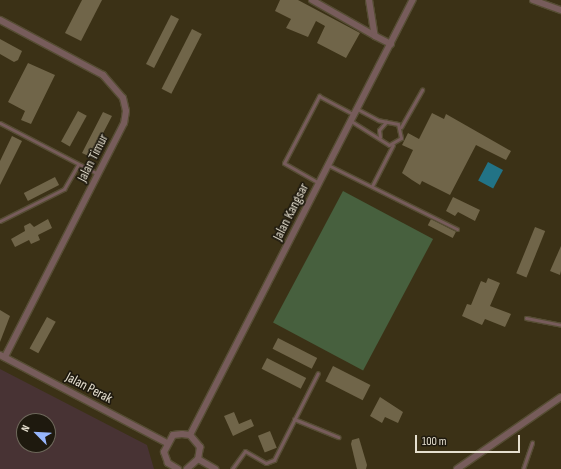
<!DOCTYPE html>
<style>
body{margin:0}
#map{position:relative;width:561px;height:469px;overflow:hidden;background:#3b3116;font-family:"Sofia Sans Condensed",sans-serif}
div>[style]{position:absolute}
.education>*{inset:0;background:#483334}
.green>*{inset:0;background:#47603e;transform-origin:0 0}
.water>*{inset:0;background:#227386;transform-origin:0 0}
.building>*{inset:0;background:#706549;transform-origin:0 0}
.roads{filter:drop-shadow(1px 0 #564d34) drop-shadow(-1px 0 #564d34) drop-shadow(0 1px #564d34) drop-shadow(0 -1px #564d34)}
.service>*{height:3px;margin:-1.5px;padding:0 1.5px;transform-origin:1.5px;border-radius:1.5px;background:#775c5b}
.minor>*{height:6px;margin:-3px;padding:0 3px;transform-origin:3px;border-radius:3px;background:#775c5b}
span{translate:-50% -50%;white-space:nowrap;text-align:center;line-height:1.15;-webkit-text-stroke:3.5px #1e190e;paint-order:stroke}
.street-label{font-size:14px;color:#e5dfcf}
.north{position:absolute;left:16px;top:413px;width:40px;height:40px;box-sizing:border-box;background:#1e190e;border:1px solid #6e685b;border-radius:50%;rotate:294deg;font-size:11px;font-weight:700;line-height:16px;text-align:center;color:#e5dfcf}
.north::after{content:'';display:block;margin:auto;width:14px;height:18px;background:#97b6fd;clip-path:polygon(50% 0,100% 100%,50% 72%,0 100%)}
.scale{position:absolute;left:415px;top:435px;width:105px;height:18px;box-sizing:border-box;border:2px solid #e5dfcf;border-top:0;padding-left:5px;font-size:12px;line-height:14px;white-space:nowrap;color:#e5dfcf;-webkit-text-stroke:3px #1e190e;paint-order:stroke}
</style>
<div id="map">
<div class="education">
<div style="clip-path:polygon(evenodd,0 369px,147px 445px,154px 469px,0 469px,0 369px,24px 421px,48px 421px,48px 445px,24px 445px,24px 421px)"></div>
</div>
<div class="green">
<div style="left:343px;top:191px;width:102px;height:149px;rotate:28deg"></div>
</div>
<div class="water">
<div style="left:488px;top:162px;width:17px;height:21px;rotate:28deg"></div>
</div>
<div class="building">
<div style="clip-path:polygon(82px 0,102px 0,81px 41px,65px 33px)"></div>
<div style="clip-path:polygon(280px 0,298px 0,360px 33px,346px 58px,317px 43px,325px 26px,316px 21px,308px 37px,286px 28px,291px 19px,275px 11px)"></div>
<div style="left:171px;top:15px;width:9px;height:55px;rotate:27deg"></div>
<div style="left:192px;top:29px;width:11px;height:67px;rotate:27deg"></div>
<div style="clip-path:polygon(0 39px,22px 51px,18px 60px,14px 62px,0 54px)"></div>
<div style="clip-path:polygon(28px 63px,55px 75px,31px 124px,21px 120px,25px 111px,8px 102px)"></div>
<div style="left:78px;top:111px;width:10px;height:35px;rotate:29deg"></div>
<div style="clip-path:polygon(103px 112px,112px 116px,100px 139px,106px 142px,97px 160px,82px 153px)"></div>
<div style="clip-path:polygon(432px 113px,444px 119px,446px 114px,511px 151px,506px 160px,476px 145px,450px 195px,422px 181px,420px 185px,412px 180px,402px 173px,413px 150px,402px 145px,408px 133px,419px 139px)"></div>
<div style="clip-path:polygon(12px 136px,22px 141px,0 185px,0 161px)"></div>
<div style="left:55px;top:177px;width:9px;height:35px;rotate:63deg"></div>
<div style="clip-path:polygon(453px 197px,480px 210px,475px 221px,458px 212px,455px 216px,446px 211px)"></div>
<div style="clip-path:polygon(48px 219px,52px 228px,38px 235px,40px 240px,31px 244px,29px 240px,15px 247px,11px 239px,25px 231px,24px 226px,30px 223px,34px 227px)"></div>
<div style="left:431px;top:219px;width:28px;height:7px;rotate:27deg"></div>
<div style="left:535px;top:227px;width:11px;height:50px;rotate:22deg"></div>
<div style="clip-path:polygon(561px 246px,561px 271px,560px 275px,550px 271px)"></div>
<div style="clip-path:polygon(488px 278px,500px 283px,490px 306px,511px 314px,505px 327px,485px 319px,482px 325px,462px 316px,467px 304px,471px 305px,481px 281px,486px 283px)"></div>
<div style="clip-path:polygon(0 310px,10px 316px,0 342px)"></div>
<div style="left:47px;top:317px;width:10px;height:36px;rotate:29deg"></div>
<div style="left:278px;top:338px;width:44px;height:12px;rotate:27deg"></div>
<div style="left:267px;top:358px;width:44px;height:12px;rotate:27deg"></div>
<div style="left:333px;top:366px;width:42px;height:17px;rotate:27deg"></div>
<div style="clip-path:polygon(380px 397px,403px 412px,398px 423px,385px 417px,382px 423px,370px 416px)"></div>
<div style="clip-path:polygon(234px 412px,239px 424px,251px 419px,254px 426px,233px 436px,224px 416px)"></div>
<div style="left:270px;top:431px;width:18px;height:13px;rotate:68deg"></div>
<div style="clip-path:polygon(359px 438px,367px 465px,366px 469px,357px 469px,351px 444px,352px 440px)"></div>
</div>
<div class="roads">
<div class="service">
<div style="left:351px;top:121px;width:45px;rotate:32.3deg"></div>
<div style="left:389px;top:145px;width:14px;rotate:-30deg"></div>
<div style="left:401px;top:138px;width:14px;rotate:-102deg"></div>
<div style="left:398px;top:124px;width:20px;rotate:-169deg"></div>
<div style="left:378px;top:120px;width:24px;rotate:-152deg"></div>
<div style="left:0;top:123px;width:110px;rotate:27.5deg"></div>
<div style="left:401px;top:127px;width:43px;rotate:-60.4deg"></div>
<div style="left:380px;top:137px;width:7px;rotate:-98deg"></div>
<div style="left:379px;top:130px;width:11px;rotate:-49deg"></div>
<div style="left:328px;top:165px;width:144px;rotate:26.4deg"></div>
<div style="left:319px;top:183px;width:40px;rotate:-150.3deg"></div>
<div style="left:284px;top:163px;width:76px;rotate:-62.4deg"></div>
<div style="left:319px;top:96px;width:40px;rotate:28deg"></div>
<div style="left:372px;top:186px;width:46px;rotate:-62.9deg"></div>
<div style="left:0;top:221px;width:72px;rotate:-26.6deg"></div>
<div style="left:64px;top:189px;width:28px;rotate:-60deg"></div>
<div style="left:526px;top:318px;width:36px;rotate:11deg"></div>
<div style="left:294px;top:419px;width:48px;rotate:22.2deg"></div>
<div style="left:232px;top:469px;width:22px;rotate:-54deg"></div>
<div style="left:245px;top:451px;width:24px;rotate:30deg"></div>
<div style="left:266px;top:463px;width:9px;rotate:-21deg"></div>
<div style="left:274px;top:460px;width:97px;rotate:-63.2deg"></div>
<div style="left:523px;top:469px;width:28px;rotate:-71deg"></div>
</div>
<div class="minor">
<div style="left:312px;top:0;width:73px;rotate:29.7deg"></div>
<div style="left:369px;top:0;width:36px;rotate:81deg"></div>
<div style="left:375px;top:36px;width:18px;rotate:27deg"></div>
<div style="left:533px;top:0;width:30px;rotate:20deg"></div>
<div style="left:0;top:20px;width:117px;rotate:28.1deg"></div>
<div style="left:103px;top:75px;width:30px;rotate:49deg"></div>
<div style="left:123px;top:98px;width:13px;rotate:77deg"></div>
<div style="left:126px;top:111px;width:12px;rotate:99deg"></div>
<div style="left:124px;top:123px;width:263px;rotate:117deg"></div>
<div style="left:0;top:355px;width:189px;rotate:27.8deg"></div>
<div style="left:190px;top:435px;width:489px;rotate:-62.9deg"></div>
<div style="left:198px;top:459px;width:20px;rotate:30deg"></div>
<div style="left:178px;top:469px;width:12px;rotate:-149deg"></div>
<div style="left:168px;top:463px;width:12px;rotate:-110deg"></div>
<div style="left:164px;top:452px;width:19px;rotate:-62deg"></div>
<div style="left:173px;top:435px;width:9px;rotate:-6deg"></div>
<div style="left:182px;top:434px;width:8px;rotate:7deg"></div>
<div style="left:190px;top:435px;width:16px;rotate:50deg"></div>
<div style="left:200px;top:447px;width:12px;rotate:99deg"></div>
<div style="left:198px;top:459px;width:15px;rotate:138deg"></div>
<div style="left:457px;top:469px;width:126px;rotate:-34.7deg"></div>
</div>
</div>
<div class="street-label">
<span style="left:93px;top:158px;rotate:-63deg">Jalan Timur</span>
<span style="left:291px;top:212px;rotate:-63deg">Jalan Kangsar</span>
<span style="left:89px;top:388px;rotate:28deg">Jalan Perak</span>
</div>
<div class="north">N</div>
<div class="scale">100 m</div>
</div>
